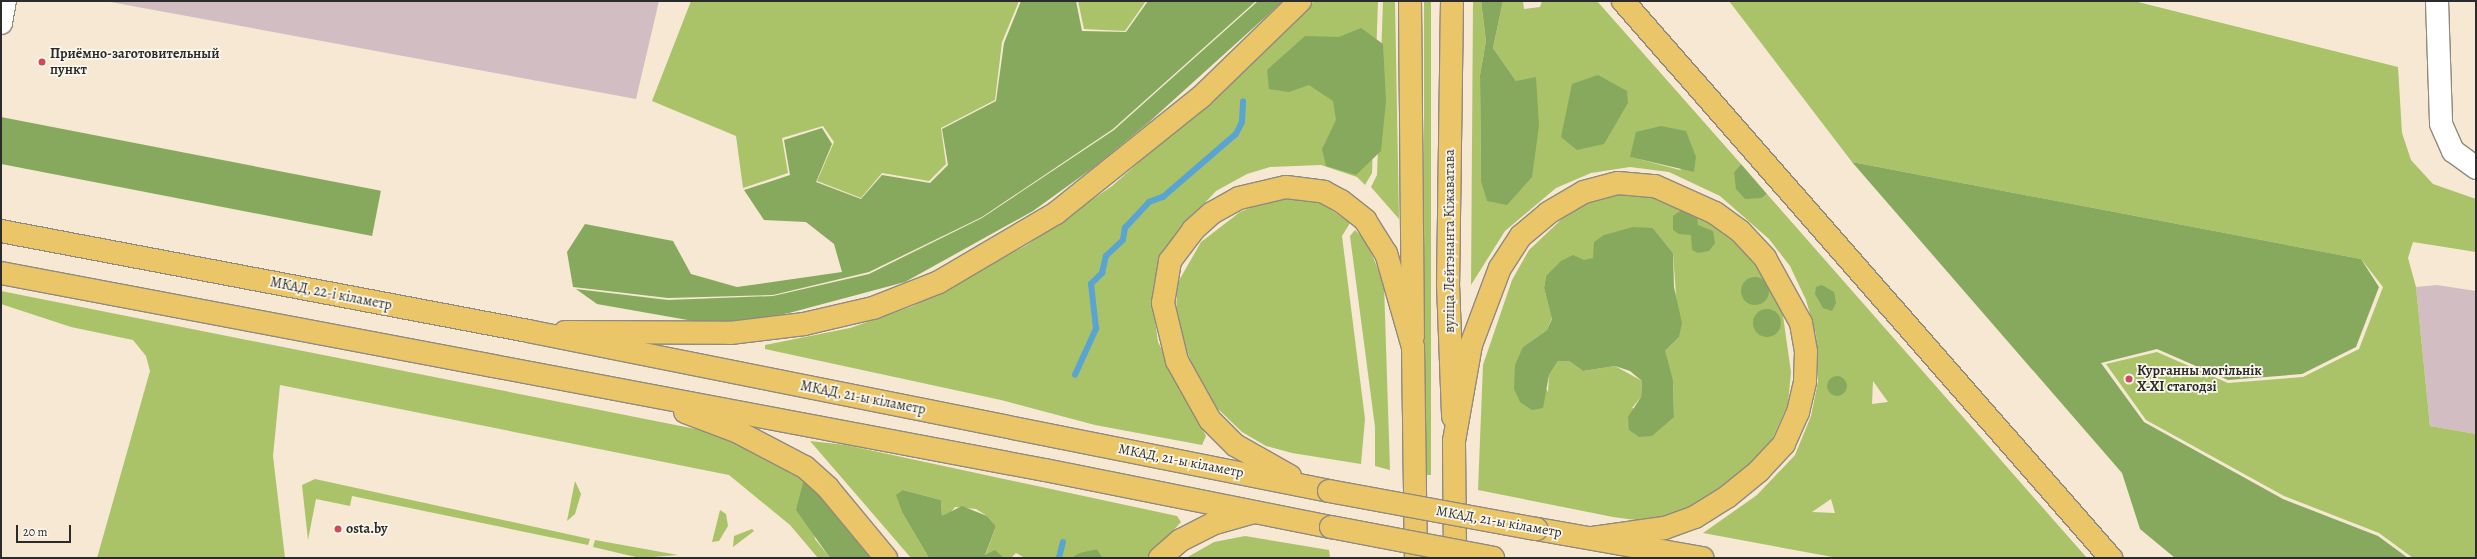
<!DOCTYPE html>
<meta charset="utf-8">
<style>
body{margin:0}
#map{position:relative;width:2477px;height:559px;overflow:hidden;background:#f6e8d2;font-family:Alegreya,serif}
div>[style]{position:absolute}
.industrial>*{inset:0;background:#d2bec2}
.green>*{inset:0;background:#aac369;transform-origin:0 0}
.forest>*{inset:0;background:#87a95d;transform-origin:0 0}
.round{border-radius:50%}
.stream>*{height:5.5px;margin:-2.75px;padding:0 2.75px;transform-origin:2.75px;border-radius:2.75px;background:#59a4d1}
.roads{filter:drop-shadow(1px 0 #908a7e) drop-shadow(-1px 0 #908a7e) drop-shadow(0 1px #908a7e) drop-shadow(0 -1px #908a7e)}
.minor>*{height:22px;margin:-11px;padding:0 11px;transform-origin:11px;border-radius:11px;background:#fff}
.major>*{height:22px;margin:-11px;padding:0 11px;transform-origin:11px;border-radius:11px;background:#ebc669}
.highway>*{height:22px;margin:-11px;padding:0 11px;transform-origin:11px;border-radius:11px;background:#ebc669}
.bridges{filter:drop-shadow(1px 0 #908a7e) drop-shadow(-1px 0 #908a7e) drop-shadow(0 1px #908a7e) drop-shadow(0 -1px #908a7e)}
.highway-bridge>*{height:22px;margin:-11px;padding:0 11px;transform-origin:11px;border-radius:11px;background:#ebc669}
.dots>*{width:11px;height:11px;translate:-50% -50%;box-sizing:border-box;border:2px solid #fbf7ec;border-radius:50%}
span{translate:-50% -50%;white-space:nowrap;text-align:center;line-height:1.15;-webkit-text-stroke:3.5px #fbf7ec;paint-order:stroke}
.poi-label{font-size:14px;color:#2b2b2b;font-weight:700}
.left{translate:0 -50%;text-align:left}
.street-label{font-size:14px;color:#2b2b2b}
.frame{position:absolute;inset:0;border:2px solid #2b2b2b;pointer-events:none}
.scale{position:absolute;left:16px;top:525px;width:55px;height:18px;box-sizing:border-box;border:2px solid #2b2b2b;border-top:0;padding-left:5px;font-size:12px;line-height:14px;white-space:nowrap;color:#2b2b2b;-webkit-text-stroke:3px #fbf7ec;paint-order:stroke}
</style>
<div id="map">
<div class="industrial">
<div style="clip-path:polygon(105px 1px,659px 1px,636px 99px)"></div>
<div style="clip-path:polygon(2437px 285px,2476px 291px,2476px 434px,2430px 426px,2416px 287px)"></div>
</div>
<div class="green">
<div style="clip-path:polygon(691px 1px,1019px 1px,1002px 42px,995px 100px,941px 128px,946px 164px,929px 181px,882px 173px,861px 198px,817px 181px,834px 142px,823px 126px,782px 138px,788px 173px,743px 188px,736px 136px,652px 101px)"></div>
<div style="clip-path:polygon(1078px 1px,1146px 1px,1125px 31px,1084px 29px)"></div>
<div style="clip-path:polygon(1315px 1px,1378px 1px,1372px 173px,1365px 185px,1357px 177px,1321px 165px,1270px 167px,1247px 174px,1216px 191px,1177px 233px,1163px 255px,1152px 298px,1158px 342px,1206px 436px,1202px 445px,1095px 425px,1001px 400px,765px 349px,765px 345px,850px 328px,913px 306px,1027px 245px,1112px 186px,1247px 67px)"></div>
<div style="clip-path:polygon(1383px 1px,1395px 1px,1399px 219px,1371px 187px,1377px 175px)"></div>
<div style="left:1424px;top:1px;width:7px;height:474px"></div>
<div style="clip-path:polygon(evenodd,1473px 1px,1481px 1px,1486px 41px,1480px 75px,1481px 181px,1516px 81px,1493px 48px,1503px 1px,1523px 1px,1524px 9px,1540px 7px,1542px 1px,1597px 1px,1741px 164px,1734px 172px,1762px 198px,1767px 194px,2087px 558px,1838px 558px,1703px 533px,1757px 495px,1795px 455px,1811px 416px,1818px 381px,1816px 335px,1806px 300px,1790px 266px,1769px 239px,1720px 196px,1669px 172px,1630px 167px,1591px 173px,1556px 188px,1505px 231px,1471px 285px,1473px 1px,1631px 157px,1696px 157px,1680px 170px,1631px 157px,1473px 1px,1873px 381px,1888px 402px,1872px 404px,1873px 381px,1473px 1px,1831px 499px,1835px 513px,1812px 512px,1831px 499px)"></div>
<div style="clip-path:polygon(1729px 1px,2134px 1px,2398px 67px,2402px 133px,2411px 160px,2433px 184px,2476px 199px,2476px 252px,2413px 242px,2408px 258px,2416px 287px,2430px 426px,2476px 434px,2476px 558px,2413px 558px,2379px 533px,2284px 496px,2146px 420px,2106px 364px,2157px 352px,2228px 383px,2303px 377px,2359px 349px,2383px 287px,2361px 259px,1852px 162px)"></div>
<div style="clip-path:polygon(evenodd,1623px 193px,1657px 196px,1715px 224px,1740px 247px,1770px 283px,1783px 316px,1791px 372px,1788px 404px,1770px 444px,1756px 462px,1726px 486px,1686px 510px,1663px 519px,1643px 521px,1613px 517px,1478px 490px,1483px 365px,1512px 280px,1529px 250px,1565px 216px,1591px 201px,1623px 193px,1653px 228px,1673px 253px,1679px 337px,1665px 351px,1664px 357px,1673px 380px,1674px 417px,1632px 408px,1641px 397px,1642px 381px,1615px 366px,1583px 371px,1569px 361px,1558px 361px,1549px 375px,1548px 392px,1523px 347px,1547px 330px,1552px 318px,1544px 288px,1546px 276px,1593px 258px,1596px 247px,1653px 228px)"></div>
<div style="clip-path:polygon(1294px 199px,1323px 204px,1350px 223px,1342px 236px,1365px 419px,1361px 464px,1292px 453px,1266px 446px,1242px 432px,1217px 408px,1194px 370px,1176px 321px,1177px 284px,1201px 242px,1240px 212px,1266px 201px)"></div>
<div style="clip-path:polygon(1355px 230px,1367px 242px,1384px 284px,1390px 470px,1375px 466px,1375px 427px,1350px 236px)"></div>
<div style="clip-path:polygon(1px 291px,731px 436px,805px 475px,815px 539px,830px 558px,818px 558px,790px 525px,729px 475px,280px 385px,273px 456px,285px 558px,97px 558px,150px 371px,146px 356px,133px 340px,71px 327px,1px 304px)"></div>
<div style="clip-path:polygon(810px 441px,846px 445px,1177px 516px,1181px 522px,1148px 558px,1103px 558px,1097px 549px,1071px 558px,1025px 558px,1016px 553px,1011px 558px,1004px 558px,985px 556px,996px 526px,987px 516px,976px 509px,955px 507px,948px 516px,942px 516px,941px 500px,903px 490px,903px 514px,929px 558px,911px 558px)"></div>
<div style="clip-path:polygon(315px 479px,590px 539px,588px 545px,352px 496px,350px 506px,316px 499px,308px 540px,302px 485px)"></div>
<div style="clip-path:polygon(575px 481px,581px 494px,575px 514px,567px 521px)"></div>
<div style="clip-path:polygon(720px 510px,726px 514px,728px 526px,719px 541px,712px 542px)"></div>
<div style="clip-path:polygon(752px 529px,754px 531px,733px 547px,734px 536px)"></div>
<div style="clip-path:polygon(1245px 536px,1329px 550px,1330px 557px,1335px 558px,1186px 558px,1214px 542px)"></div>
<div style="clip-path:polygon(595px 540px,678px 555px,640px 558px,593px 547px)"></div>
</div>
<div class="forest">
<div style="clip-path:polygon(1021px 1px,1076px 1px,1082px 31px,1126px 32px,1148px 1px,1256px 1px,1113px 129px,982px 217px,869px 272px,773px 295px,668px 298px,573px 287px,567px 252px,585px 224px,673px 241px,691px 274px,737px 287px,842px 272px,834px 244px,806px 222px,764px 220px,744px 190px,790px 175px,784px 140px,822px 128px,832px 144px,816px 182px,861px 199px,882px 175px,930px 183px,948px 165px,942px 129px,996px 101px,1004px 43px)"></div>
<div style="clip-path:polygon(1258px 1px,1283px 1px,1148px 123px,1094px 167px,1033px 211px,905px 282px,789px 313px,747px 321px,699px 322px,597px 304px,576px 289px,668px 300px,773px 296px,869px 274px,982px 218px,1114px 130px)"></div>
<div style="clip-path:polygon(1481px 1px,1503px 1px,1493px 48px,1516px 81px,1536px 77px,1539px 126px,1532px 177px,1507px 205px,1487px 201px,1481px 181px,1480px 75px,1486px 41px)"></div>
<div style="clip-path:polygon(1361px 28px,1383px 44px,1386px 101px,1381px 151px,1356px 175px,1326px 166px,1322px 149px,1336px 120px,1333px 101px,1309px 85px,1289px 92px,1269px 89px,1267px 70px,1305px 36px,1339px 37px)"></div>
<div style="clip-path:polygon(1598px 75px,1627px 91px,1628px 103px,1604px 144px,1577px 150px,1561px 137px,1572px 84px)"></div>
<div style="left:1px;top:117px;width:387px;height:46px;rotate:11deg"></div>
<div style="clip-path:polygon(1661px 126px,1686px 131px,1696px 157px,1694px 172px,1630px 157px,1636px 132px)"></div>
<div style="clip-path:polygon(1852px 162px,2361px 259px,2379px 287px,2356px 347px,2302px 374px,2228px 380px,2157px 349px,2101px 363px,2144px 422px,2283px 499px,2378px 536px,2408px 558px,2175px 558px,2140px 529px,2122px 473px)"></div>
<div style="clip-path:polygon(1741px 164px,1767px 194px,1762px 198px,1745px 199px,1736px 189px,1734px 172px)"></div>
<div style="clip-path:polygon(1683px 209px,1697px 216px,1698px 225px,1713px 231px,1715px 243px,1709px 251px,1698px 253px,1692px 250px,1691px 235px,1679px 234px,1673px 230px,1673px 216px)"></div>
<div style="clip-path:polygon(1633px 227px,1653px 228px,1673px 253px,1674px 287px,1682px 323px,1679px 337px,1665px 351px,1673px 380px,1674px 417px,1652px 436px,1639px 437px,1629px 430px,1628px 417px,1641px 397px,1642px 381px,1630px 371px,1615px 366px,1583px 371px,1569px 361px,1558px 361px,1549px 375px,1543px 408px,1532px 410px,1520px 402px,1514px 389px,1515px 365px,1523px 347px,1547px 330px,1552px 319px,1544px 288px,1546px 276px,1561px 261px,1573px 255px,1584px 260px,1593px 258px,1594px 242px,1604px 235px)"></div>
<div class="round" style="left:1741px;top:277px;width:28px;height:28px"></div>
<div style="clip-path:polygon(1822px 285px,1834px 292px,1836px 303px,1832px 311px,1823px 308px,1815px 294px,1816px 287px)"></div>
<div class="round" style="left:1753px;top:309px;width:28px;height:28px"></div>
<div class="round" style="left:1827px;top:376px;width:20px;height:20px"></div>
<div style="clip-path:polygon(805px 475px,876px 558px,830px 558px,796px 510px)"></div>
<div style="clip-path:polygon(903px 490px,941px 500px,942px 516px,962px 506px,987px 516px,996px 526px,985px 555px,995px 550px,1004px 558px,929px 558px,903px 514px,896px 495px)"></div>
<div style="clip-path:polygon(1097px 549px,1103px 558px,1071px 558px,1080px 553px)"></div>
</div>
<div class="stream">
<div style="left:1075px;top:375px;width:51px;rotate:-65.5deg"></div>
<div style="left:1096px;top:329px;width:45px;rotate:-96.3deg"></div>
<div style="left:1091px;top:284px;width:16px;rotate:-45deg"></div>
<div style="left:1102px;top:273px;width:17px;rotate:-77deg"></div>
<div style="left:1106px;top:256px;width:23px;rotate:-43deg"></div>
<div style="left:1123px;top:240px;width:12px;rotate:-81deg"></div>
<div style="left:1125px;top:228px;width:35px;rotate:-47deg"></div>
<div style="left:1149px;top:202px;width:15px;rotate:-20deg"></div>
<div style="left:1163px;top:197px;width:96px;rotate:-40.8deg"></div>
<div style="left:1236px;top:134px;width:13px;rotate:-63deg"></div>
<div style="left:1242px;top:122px;width:20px;rotate:-87deg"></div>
<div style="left:1059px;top:558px;width:16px;rotate:-76deg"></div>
</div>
<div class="roads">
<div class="minor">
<div style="left:2437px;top:1px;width:123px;rotate:88.1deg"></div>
<div style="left:2441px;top:124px;width:30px;rotate:66deg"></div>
<div style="left:2453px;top:151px;width:29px;rotate:36deg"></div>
<div style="left:1px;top:23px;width:22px;rotate:-80deg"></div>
</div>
<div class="major">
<div style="left:1410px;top:1px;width:335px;rotate:89.5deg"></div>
<div style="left:1452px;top:1px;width:283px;rotate:90.8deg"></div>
<div style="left:1448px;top:284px;width:133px;rotate:87.8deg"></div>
<div style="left:565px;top:332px;width:165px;rotate:0.3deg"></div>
<div style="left:730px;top:333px;width:75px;rotate:-6.9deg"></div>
<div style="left:804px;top:324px;width:71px;rotate:-13.1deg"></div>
<div style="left:873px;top:308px;width:71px;rotate:-21.5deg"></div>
<div style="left:939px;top:282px;width:136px;rotate:-30.5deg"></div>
<div style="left:1056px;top:213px;width:186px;rotate:-38.7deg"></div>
<div style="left:1201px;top:97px;width:138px;rotate:-44.1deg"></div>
</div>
<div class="highway">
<div style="left:1623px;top:1px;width:741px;rotate:48.78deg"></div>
<div style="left:1px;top:231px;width:536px;rotate:10.74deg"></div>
<div style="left:528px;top:331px;width:817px;rotate:11.3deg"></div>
<div style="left:1px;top:273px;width:1062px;rotate:10.69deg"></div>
<div style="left:1045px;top:470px;width:292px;rotate:11.3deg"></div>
<div style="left:685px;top:412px;width:54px;rotate:20.4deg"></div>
<div style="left:736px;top:431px;width:78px;rotate:27.6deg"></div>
<div style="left:805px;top:467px;width:31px;rotate:42deg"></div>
<div style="left:828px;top:488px;width:91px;rotate:50.4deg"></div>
<div style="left:1290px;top:476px;width:63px;rotate:-150.6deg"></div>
<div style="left:1235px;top:445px;width:35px;rotate:-135deg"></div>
<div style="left:1210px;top:420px;width:68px;rotate:-119.2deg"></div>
<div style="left:1177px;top:361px;width:60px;rotate:-103.6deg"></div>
<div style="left:1163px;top:303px;width:43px;rotate:-80.5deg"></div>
<div style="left:1170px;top:261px;width:39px;rotate:-53deg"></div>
<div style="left:1193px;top:230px;width:25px;rotate:-42deg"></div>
<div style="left:1212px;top:213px;width:31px;rotate:-29deg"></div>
<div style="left:1239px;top:198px;width:48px;rotate:-13.2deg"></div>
<div style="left:1286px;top:187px;width:38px;rotate:7deg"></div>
<div style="left:1324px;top:192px;width:19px;rotate:28deg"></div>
<div style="left:1341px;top:201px;width:31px;rotate:38deg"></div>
<div style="left:1365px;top:220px;width:39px;rotate:58deg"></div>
<div style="left:1386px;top:253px;width:98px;rotate:74deg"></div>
<div style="left:1413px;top:347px;width:211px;rotate:89.2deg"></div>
<div style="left:1537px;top:529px;width:168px;rotate:10deg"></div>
<div style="left:1160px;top:558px;width:28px;rotate:-41deg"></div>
<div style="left:1181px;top:540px;width:35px;rotate:-27deg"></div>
<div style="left:1212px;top:524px;width:44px;rotate:-15.9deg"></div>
<div style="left:1455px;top:558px;width:117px;rotate:-90.5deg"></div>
<div style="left:1454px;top:441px;width:97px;rotate:-80deg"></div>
<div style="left:1471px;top:345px;width:82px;rotate:-69.4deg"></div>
<div style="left:1500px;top:268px;width:38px;rotate:-57deg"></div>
<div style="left:1521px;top:236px;width:35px;rotate:-40deg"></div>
<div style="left:1548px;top:213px;width:42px;rotate:-30.3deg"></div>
<div style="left:1584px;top:192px;width:35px;rotate:-15deg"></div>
<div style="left:1618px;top:183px;width:37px;rotate:5deg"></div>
<div style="left:1655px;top:186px;width:66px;rotate:24.2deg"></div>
<div style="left:1715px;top:213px;width:31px;rotate:36deg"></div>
<div style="left:1740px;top:231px;width:37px;rotate:47deg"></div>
<div style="left:1765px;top:258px;width:74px;rotate:61deg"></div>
<div style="left:1801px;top:323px;width:29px;rotate:80deg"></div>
<div style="left:1806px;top:352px;width:30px;rotate:92deg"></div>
<div style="left:1805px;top:382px;width:31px;rotate:103deg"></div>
<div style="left:1798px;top:412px;width:35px;rotate:114deg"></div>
<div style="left:1784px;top:444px;width:37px;rotate:133deg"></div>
<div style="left:1759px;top:471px;width:41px;rotate:140.9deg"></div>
<div style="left:1727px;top:497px;width:38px;rotate:148deg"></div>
<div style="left:1695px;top:517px;width:33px;rotate:160deg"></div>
<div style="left:1664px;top:528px;width:74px;rotate:172.2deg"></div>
</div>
</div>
<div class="bridges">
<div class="highway-bridge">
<div style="left:1329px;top:491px;width:211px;rotate:10.4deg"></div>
<div style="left:1331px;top:527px;width:165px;rotate:10.8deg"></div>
</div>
</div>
<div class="dots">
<div style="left:42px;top:62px;background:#d1495b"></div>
<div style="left:2129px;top:379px;background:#d1495b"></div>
<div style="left:338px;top:529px;background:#d1495b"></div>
</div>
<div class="poi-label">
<span class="left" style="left:50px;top:62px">Приёмно-заготовительный<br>пункт</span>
<span class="left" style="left:2137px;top:379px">Курганны могільнік<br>X-XI стагодзі</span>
<span class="left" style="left:346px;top:529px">osta.by</span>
</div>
<div class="street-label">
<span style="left:1450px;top:241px;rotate:-90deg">вуліца Лейтэнанта Кіжаватава</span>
<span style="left:331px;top:294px;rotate:11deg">МКАД, 22-і кіламетр</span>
<span style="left:863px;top:398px;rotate:11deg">МКАД, 21-ы кіламетр</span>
<span style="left:1181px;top:461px;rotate:11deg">МКАД, 21-ы кіламетр</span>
<span style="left:1499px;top:522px;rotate:10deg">МКАД, 21-ы кіламетр</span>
</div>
<div class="frame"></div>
<div class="scale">20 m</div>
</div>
